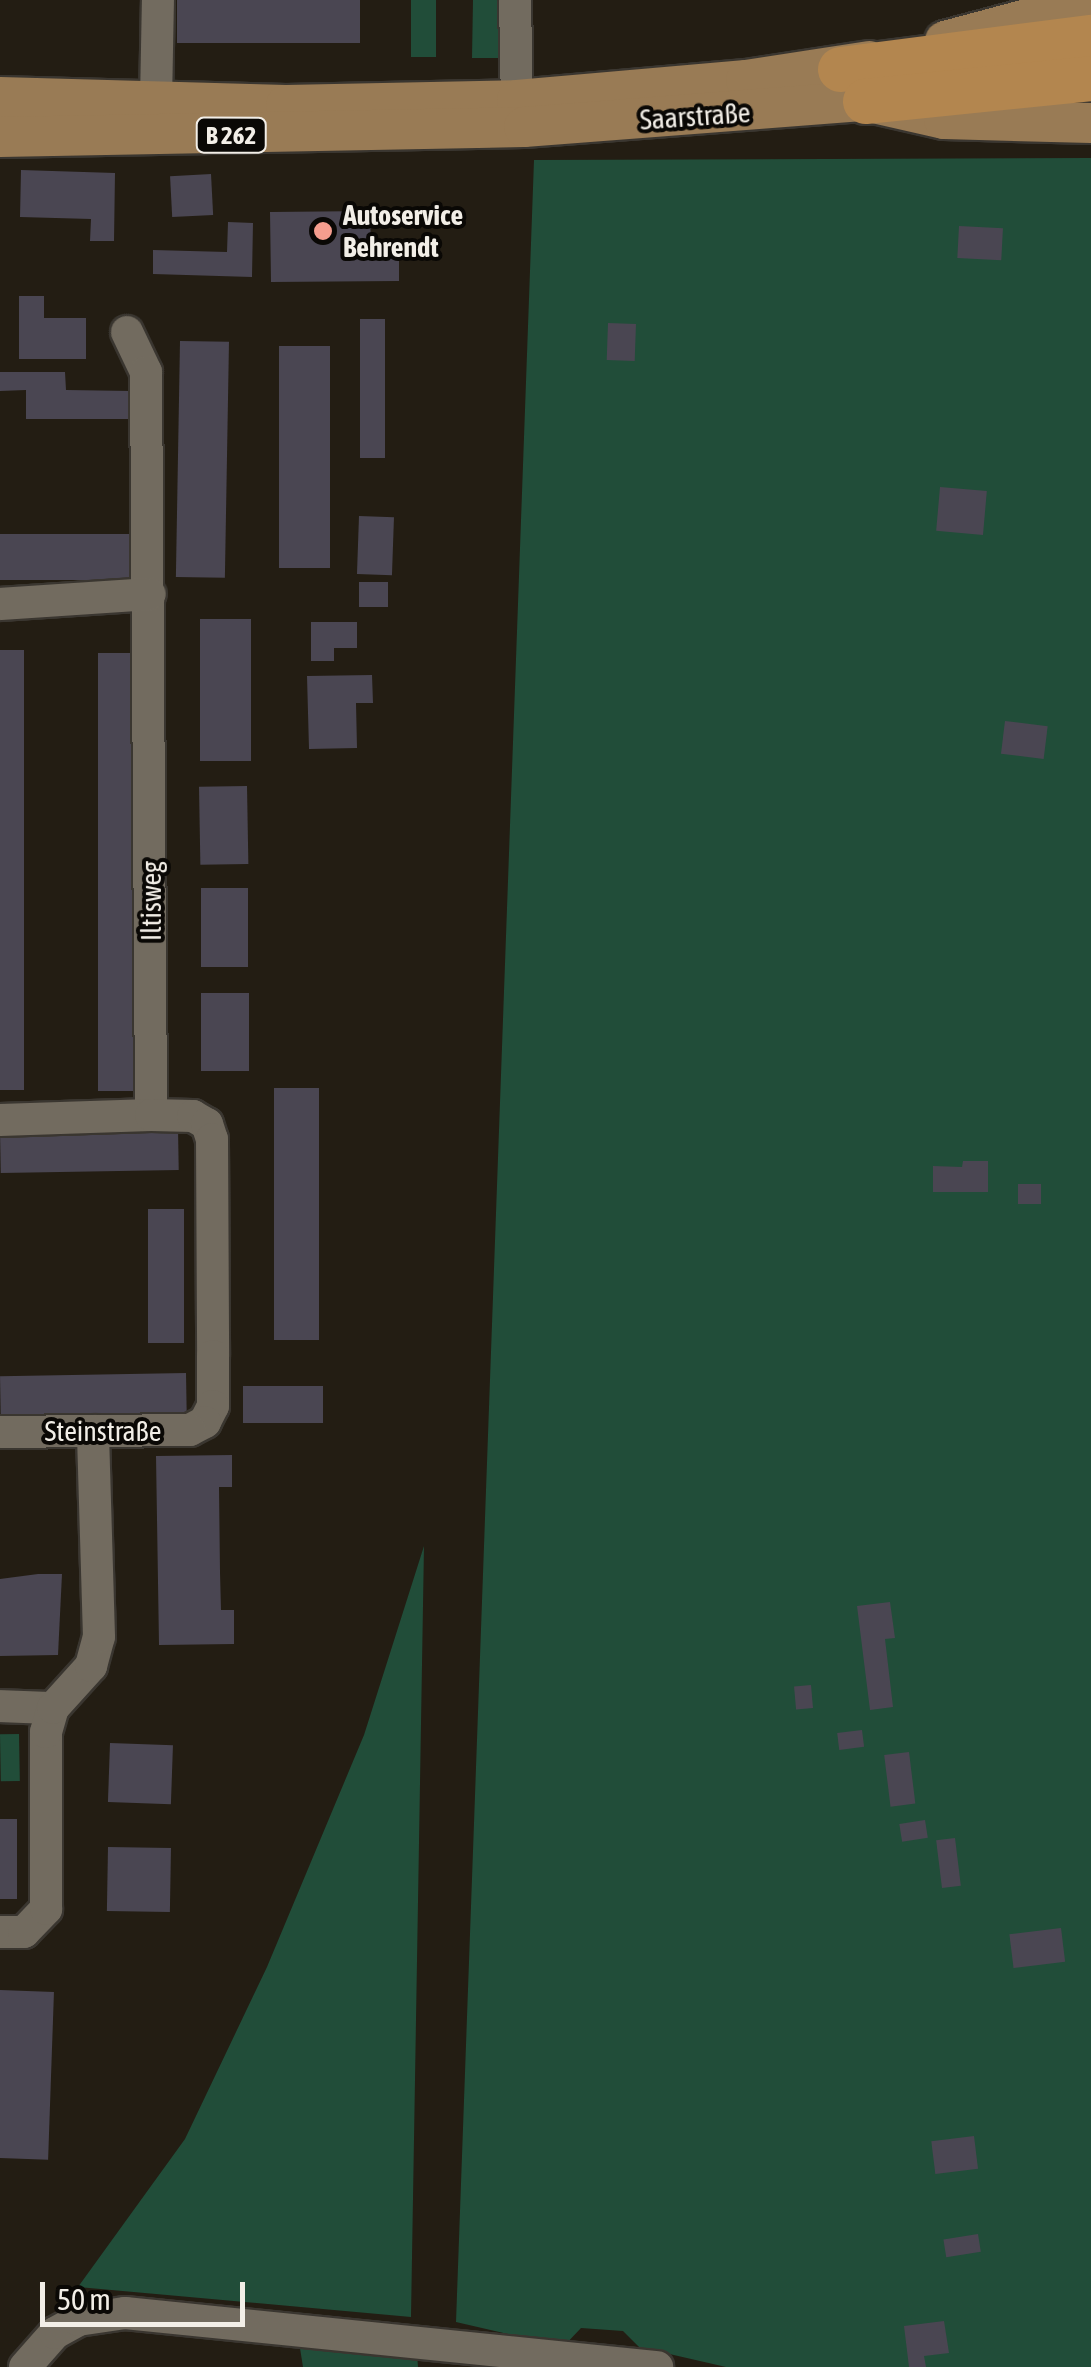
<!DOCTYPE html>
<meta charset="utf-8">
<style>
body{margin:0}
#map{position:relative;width:1091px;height:2367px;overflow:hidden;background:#231d13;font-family:"Asap Condensed",sans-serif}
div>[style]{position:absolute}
.green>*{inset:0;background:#214d39;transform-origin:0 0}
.building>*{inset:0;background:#4a4652;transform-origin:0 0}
.roads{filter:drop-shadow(2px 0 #3a3630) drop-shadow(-2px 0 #3a3630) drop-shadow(0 2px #3a3630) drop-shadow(0 -2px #3a3630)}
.minor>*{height:32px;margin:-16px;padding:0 16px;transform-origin:16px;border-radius:16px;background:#726b5f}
.major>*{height:40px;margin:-20px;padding:0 20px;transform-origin:20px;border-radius:20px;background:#997b55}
.highway>*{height:45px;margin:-22.5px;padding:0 22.5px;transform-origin:22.5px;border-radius:22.5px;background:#b3864f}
.dots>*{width:28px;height:28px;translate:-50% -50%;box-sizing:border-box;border:5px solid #0a0805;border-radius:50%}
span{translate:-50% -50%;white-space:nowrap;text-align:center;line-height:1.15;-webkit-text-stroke:8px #0a0805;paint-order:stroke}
.shield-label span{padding:2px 8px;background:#0a0805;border:2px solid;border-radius:8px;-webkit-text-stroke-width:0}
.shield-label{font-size:25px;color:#f2eee7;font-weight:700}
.street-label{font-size:28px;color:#f2eee7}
.poi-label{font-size:28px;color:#f2eee7;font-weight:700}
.left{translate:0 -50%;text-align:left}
.scale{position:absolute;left:40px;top:2282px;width:205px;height:45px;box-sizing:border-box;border:5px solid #f2eee7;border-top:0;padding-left:12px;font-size:30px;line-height:35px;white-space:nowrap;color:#f2eee7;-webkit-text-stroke:8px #0a0805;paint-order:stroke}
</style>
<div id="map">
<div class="green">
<div style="left:411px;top:0;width:25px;height:57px"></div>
<div style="clip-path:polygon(473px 0,509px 0,502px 58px,472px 58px)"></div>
<div style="clip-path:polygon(1091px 158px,1091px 2367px,726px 2367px,639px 2347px,623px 2331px,581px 2328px,563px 2347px,456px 2322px,534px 160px)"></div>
<div style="clip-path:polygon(424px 1546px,411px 2317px,78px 2287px,185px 2139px,267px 1967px,364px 1735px)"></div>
<div style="left:19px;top:1734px;width:47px;height:19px;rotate:89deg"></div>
<div style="clip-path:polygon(299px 2342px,417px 2353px,418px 2367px,303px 2367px)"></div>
</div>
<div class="building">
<div style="left:177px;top:0;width:183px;height:43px"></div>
<div style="clip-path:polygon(21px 170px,115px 173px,114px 241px,90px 241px,91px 219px,20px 217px)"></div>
<div style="left:211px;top:174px;width:41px;height:41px;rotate:87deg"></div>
<div style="clip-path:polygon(370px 211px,371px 249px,399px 249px,399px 281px,271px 282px,270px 212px)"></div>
<div style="clip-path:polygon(228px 222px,253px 223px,252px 277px,153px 274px,153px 250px,227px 252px)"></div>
<div style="left:959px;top:226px;width:44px;height:32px;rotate:3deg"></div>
<div style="clip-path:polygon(19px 296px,44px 296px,44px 318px,86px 318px,86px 359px,19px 359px)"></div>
<div style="left:360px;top:319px;width:25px;height:139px"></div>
<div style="left:608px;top:323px;width:28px;height:37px;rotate:2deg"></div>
<div style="left:180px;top:341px;width:49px;height:236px;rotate:1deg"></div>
<div style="left:279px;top:346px;width:51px;height:222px"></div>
<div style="clip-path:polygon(0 372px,65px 372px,66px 390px,132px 391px,133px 419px,26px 419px,26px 390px,0 391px)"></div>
<div style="left:940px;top:487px;width:47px;height:44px;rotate:5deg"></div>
<div style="left:359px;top:516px;width:35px;height:58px;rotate:2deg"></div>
<div style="left:133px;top:534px;width:46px;height:133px;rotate:90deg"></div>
<div style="left:359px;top:582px;width:29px;height:25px"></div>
<div style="left:200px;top:619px;width:51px;height:142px"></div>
<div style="clip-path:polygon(311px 622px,357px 622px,357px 648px,334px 648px,334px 661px,311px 661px)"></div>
<div style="left:0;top:650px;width:24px;height:440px"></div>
<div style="left:98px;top:653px;width:39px;height:438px"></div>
<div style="clip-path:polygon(372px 675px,373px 703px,356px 703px,357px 748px,309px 749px,307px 676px)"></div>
<div style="left:1005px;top:721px;width:43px;height:33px;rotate:7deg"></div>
<div style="left:247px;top:786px;width:78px;height:48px;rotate:89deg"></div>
<div style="left:201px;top:888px;width:47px;height:79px"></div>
<div style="left:201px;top:993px;width:48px;height:78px"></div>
<div style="left:274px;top:1088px;width:45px;height:252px"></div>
<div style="left:178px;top:1128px;width:42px;height:178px;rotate:89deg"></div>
<div style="clip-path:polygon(963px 1161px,988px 1161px,988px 1192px,933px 1192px,933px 1166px,962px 1167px)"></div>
<div style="left:1018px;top:1184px;width:23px;height:20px"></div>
<div style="left:148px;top:1209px;width:36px;height:134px"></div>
<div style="left:186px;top:1373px;width:41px;height:186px;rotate:89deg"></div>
<div style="left:323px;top:1386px;width:37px;height:80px;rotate:90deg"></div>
<div style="clip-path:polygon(232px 1455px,232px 1487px,219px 1487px,220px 1572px,221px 1610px,234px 1610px,234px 1644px,159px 1645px,156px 1456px)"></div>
<div style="clip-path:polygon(38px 1574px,62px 1574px,58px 1655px,0 1656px,0 1579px)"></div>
<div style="clip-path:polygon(890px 1602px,895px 1638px,885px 1639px,893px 1707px,870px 1710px,857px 1606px)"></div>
<div style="left:811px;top:1685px;width:23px;height:17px;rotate:85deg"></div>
<div style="left:862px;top:1730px;width:17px;height:25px;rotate:83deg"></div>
<div style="left:110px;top:1743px;width:63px;height:59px;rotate:2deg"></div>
<div style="left:909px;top:1752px;width:52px;height:25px;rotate:83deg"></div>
<div style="left:0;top:1819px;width:17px;height:80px"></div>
<div style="left:925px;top:1820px;width:18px;height:26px;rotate:81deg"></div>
<div style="left:955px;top:1838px;width:48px;height:19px;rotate:83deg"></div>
<div style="left:108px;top:1847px;width:63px;height:64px;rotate:1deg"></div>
<div style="left:1061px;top:1928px;width:34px;height:52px;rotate:83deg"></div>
<div style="left:0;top:1990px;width:54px;height:168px;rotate:2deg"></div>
<div style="left:974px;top:2136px;width:33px;height:43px;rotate:83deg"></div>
<div style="left:978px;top:2234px;width:18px;height:35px;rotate:81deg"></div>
<div style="clip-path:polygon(944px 2321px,949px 2353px,924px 2356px,926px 2367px,909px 2367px,904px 2326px)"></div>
</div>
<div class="roads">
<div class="minor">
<div style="left:515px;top:0;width:100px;rotate:88.9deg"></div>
<div style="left:156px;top:101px;width:101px;rotate:-88.9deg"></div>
<div style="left:127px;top:332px;width:44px;rotate:64.6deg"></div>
<div style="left:146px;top:372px;width:743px;rotate:89.61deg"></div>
<div style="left:0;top:604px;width:150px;rotate:-3.8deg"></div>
<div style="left:0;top:1120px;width:151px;rotate:-1.9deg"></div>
<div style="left:151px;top:1115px;width:42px;rotate:1.4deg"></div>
<div style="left:193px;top:1116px;width:16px;rotate:30deg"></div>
<div style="left:207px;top:1124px;width:16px;rotate:72deg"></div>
<div style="left:212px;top:1139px;width:217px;rotate:89.7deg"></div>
<div style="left:213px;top:1356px;width:50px;rotate:90deg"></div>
<div style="left:213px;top:1406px;width:18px;rotate:117deg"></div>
<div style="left:205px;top:1422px;width:17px;rotate:152deg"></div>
<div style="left:190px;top:1430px;width:190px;rotate:179.4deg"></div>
<div style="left:0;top:1706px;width:53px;rotate:2.2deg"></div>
<div style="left:0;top:1932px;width:24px"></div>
<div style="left:24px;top:1932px;width:32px;rotate:-46deg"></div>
<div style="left:46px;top:1909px;width:177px;rotate:-90deg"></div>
<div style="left:46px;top:1732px;width:25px;rotate:-74deg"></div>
<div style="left:53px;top:1708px;width:57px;rotate:-47.9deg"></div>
<div style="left:91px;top:1666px;width:30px;rotate:-75deg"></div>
<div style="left:99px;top:1637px;width:206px;rotate:-91.7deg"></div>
<div style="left:25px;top:2367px;width:45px;rotate:-48.6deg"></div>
<div style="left:55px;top:2333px;width:26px;rotate:-29deg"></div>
<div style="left:78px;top:2320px;width:48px;rotate:-8.5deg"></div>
<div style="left:125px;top:2313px;width:535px;rotate:5.8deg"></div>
</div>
<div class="major">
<div style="left:945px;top:41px;width:151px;rotate:-15deg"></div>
<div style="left:0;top:97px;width:286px;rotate:1.6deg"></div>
<div style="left:286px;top:105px;width:231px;rotate:-1.2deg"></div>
<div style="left:517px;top:100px;width:230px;rotate:-5deg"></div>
<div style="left:746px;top:80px;width:125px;rotate:-8.7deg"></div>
<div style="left:0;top:137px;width:524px;rotate:-1.09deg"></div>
<div style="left:524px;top:127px;width:342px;rotate:-4.4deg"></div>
<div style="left:865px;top:101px;width:81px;rotate:12.8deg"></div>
<div style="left:944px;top:119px;width:147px;rotate:1.6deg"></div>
</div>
<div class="highway">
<div style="left:840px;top:69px;width:253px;rotate:-7.3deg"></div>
<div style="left:865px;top:101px;width:227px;rotate:-5.8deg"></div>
</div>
</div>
<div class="dots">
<div style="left:323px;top:231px;background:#f59d8e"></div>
</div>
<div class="shield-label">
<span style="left:231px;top:135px">B 262</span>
</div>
<div class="street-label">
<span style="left:695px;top:116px;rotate:-4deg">Saarstraße</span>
<span style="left:151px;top:901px;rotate:-90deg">Iltisweg</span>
<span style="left:103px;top:1431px">Steinstraße</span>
</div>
<div class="poi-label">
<span class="left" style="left:343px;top:231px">Autoservice<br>Behrendt</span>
</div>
<div class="scale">50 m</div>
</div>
